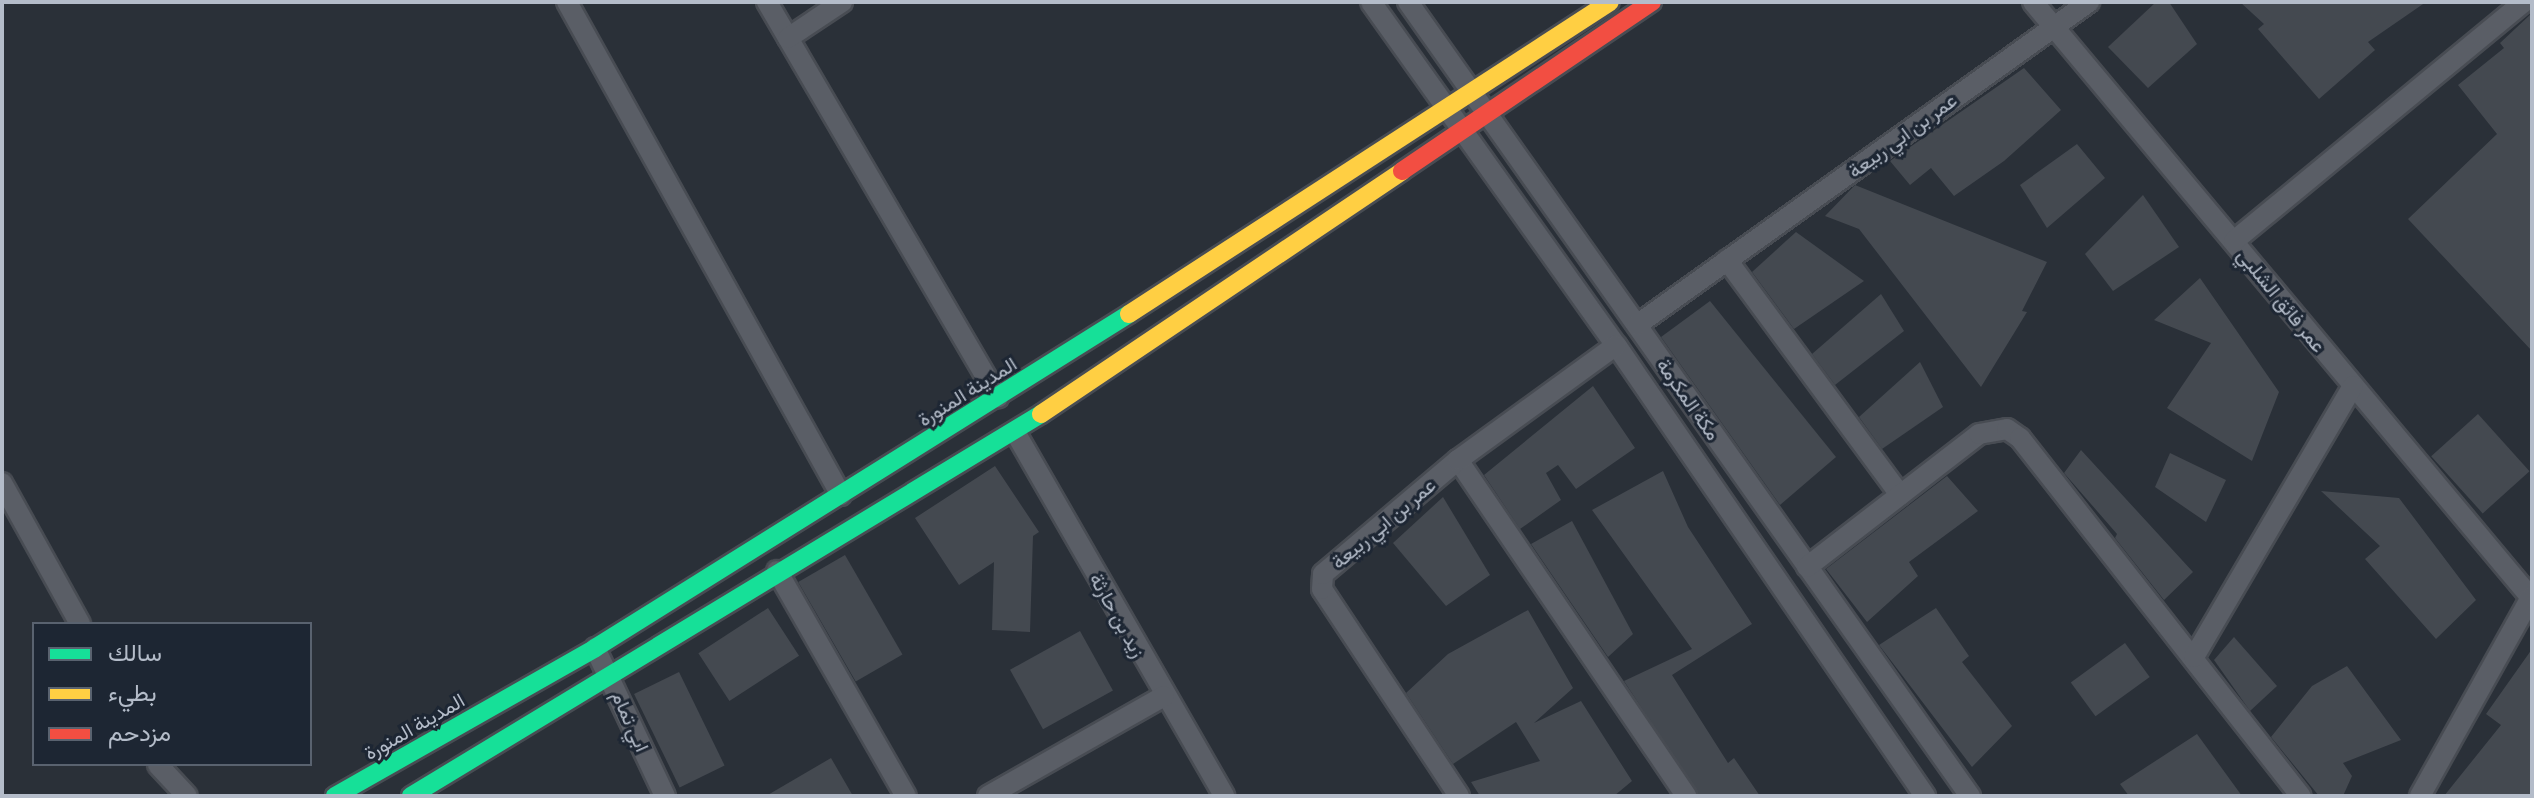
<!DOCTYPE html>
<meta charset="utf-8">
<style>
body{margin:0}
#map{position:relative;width:2534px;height:798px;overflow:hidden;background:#2a3038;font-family:Manrope,Vazirmatn,sans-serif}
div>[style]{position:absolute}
.building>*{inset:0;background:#444950;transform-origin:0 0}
.roads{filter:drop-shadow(2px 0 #484c53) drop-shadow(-2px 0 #484c53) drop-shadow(0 2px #484c53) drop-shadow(0 -2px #484c53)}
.street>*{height:20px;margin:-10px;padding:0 10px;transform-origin:10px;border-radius:10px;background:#5a5e66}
.fast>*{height:18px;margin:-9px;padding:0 9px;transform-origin:9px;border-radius:9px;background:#16e098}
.slow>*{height:18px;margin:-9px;padding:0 9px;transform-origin:9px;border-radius:9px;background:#ffcf43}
.jam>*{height:18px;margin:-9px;padding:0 9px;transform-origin:9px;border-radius:9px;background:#f24e42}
span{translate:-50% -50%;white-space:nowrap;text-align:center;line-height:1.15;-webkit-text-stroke:6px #1d2633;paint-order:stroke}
.street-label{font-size:20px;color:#b4bcc9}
.frame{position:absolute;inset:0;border:4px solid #b4bcc9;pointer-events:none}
.legend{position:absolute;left:32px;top:622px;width:280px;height:144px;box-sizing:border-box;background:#1d2633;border:2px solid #59626f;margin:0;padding:10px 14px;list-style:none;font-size:24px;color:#b4bcc9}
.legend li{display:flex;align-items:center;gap:16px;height:40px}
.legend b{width:40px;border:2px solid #59626f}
</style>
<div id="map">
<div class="building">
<div style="clip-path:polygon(2156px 2px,2169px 2px,2197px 44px,2148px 88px,2108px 47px)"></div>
<div style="clip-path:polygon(2240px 2px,2426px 2px,2368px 42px,2375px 50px,2319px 99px,2258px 29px,2264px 24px)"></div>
<div style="clip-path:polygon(2532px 13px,2532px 351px,2408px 219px,2497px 134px,2458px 85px,2504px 48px,2500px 43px)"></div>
<div style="clip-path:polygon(2024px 68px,2061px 110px,2004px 161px,1954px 196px,1931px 168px,1910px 185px,1890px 161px)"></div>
<div style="clip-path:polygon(2077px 144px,2105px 178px,2047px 228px,2020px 185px)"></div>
<div style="clip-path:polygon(1855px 185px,2047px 262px,2022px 311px,2027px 312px,1981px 387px,1859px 229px,1825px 216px)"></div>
<div style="clip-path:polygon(2143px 195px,2179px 247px,2113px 291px,2085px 254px)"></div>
<div style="clip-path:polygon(1796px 232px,1864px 281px,1794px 329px,1752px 272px)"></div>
<div style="clip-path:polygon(2200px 278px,2279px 392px,2252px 461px,2167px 408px,2211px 343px,2154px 320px)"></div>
<div style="clip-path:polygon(1881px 294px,1904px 331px,1835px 385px,1812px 354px)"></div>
<div style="clip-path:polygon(1710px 301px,1836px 457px,1780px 505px,1661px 337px)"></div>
<div style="clip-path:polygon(1920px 362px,1943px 407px,1882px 449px,1859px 417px)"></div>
<div style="clip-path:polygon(1593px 386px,1635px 448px,1576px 489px,1558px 465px,1546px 473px,1561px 500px,1520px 529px,1484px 475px)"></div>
<div style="left:2478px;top:414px;width:77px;height:63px;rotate:48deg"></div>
<div style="clip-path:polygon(2081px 450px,2193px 572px,2164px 600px,2115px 538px,2117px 534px,2064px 473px)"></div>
<div style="clip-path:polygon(2170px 453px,2226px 480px,2206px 522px,2155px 487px)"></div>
<div style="clip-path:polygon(995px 466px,1039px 532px,1033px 536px,1030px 632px,992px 630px,994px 562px,959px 585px,915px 518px)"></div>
<div style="clip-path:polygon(1663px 471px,1688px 527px,1752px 624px,1672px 675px,1728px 763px,1734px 758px,1760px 796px,1699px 796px,1624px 681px,1692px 649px,1592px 510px)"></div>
<div style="clip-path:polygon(1947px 476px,1978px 511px,1909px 562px,1918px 576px,1867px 622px,1826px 569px)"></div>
<div style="clip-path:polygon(2321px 491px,2399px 498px,2476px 600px,2436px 639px,2365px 559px,2380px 546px)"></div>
<div style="clip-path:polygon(1443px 497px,1490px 575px,1446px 606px,1393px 543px)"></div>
<div style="clip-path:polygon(1572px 521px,1633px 634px,1608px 657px,1531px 544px)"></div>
<div style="left:845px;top:555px;width:115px;height:54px;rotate:60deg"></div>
<div style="left:768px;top:608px;width:57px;height:83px;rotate:57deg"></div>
<div style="clip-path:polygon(1936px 608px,1969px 656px,1962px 662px,2012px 726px,1972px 767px,1879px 645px)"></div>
<div style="clip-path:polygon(1528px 610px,1573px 688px,1534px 723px,1581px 701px,1632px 781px,1614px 796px,1480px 796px,1471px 782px,1540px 761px,1516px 722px,1453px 764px,1406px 693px,1448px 654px)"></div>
<div style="left:1080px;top:631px;width:68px;height:80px;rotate:61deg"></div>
<div style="clip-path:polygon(2234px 637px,2277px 686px,2250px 711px,2214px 660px)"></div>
<div style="left:2125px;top:643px;width:42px;height:67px;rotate:54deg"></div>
<div style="clip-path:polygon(2532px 649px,2532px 796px,2444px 796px,2501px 725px,2486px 714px)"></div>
<div style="clip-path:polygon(2347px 666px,2401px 740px,2343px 763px,2352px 776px,2343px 796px,2319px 796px,2271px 737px,2312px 686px)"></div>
<div style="left:679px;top:672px;width:104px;height:50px;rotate:64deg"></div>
<div style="clip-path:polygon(2197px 734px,2242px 796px,2129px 796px,2120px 784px)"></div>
<div style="clip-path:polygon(831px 758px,853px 796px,766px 796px)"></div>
</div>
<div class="roads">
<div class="street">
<div style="left:567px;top:2px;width:564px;rotate:60.94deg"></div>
<div style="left:767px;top:2px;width:458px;rotate:59.7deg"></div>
<div style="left:1371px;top:2px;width:422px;rotate:54.5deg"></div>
<div style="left:1616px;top:345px;width:547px;rotate:55.58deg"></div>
<div style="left:1408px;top:2px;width:973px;rotate:54.71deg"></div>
<div style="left:2033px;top:2px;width:778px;rotate:50.11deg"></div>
<div style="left:788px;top:38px;width:65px;rotate:-33.7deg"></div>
<div style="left:2234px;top:241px;width:376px;rotate:-39.5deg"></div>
<div style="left:1727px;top:260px;width:292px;rotate:53.6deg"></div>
<div style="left:1637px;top:325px;width:556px;rotate:-35.55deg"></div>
<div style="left:1015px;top:432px;width:420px;rotate:60.1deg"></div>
<div style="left:1458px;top:460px;width:406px;rotate:55.8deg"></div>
<div style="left:2px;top:483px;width:161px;rotate:61deg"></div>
<div style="left:1807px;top:567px;width:217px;rotate:-37.7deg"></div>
<div style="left:1979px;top:434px;width:28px;rotate:-10deg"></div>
<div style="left:2007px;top:429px;width:16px;rotate:35deg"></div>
<div style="left:2020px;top:438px;width:455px;rotate:51.9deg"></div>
<div style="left:777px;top:571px;width:259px;rotate:60.2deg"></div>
<div style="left:595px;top:648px;width:164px;rotate:64.7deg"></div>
<div style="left:2194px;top:657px;width:314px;rotate:-59.6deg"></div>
<div style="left:158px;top:765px;width:42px;rotate:46.9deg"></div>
<div style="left:988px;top:796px;width:202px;rotate:-29.6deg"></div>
<div style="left:1459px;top:796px;width:248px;rotate:-123.5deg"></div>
<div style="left:1322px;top:589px;width:15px;rotate:-86deg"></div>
<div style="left:1323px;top:574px;width:177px;rotate:-40.2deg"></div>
<div style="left:1458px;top:460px;width:195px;rotate:-36deg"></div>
<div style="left:2420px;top:796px;width:229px;rotate:-60.8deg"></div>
</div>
<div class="fast">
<div style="left:335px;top:796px;width:299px;rotate:-29.6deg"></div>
<div style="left:595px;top:648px;width:630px;rotate:-32.02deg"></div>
<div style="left:411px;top:796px;width:737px;rotate:-31.23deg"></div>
</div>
<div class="slow">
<div style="left:1129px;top:314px;width:573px;rotate:-32.97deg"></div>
<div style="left:1041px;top:414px;width:435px;rotate:-33.9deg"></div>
</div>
<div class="jam">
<div style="left:1402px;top:171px;width:302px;rotate:-34.1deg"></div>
</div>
</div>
<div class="street-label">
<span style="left:1902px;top:135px;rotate:-36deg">عمر بن ابي ربيعة</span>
<span style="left:2282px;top:300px;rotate:51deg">عمر فائق الشلبي</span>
<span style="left:967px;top:391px;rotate:-32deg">المدينة المنورة</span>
<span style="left:1689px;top:399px;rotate:55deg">مكة المكرمة</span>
<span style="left:1383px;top:523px;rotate:-40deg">عمر بن ابي ربيعة</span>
<span style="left:1118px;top:615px;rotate:61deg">زيد بن حارثة</span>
<span style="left:631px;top:721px;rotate:66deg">ابي تمام</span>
<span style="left:414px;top:726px;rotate:-30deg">المدينة المنورة</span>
</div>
<div class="frame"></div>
<ul class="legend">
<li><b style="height:10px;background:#16e098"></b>سالك</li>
<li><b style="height:10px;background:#ffcf43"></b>بطيء</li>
<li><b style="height:10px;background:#f24e42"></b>مزدحم</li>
</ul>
</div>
